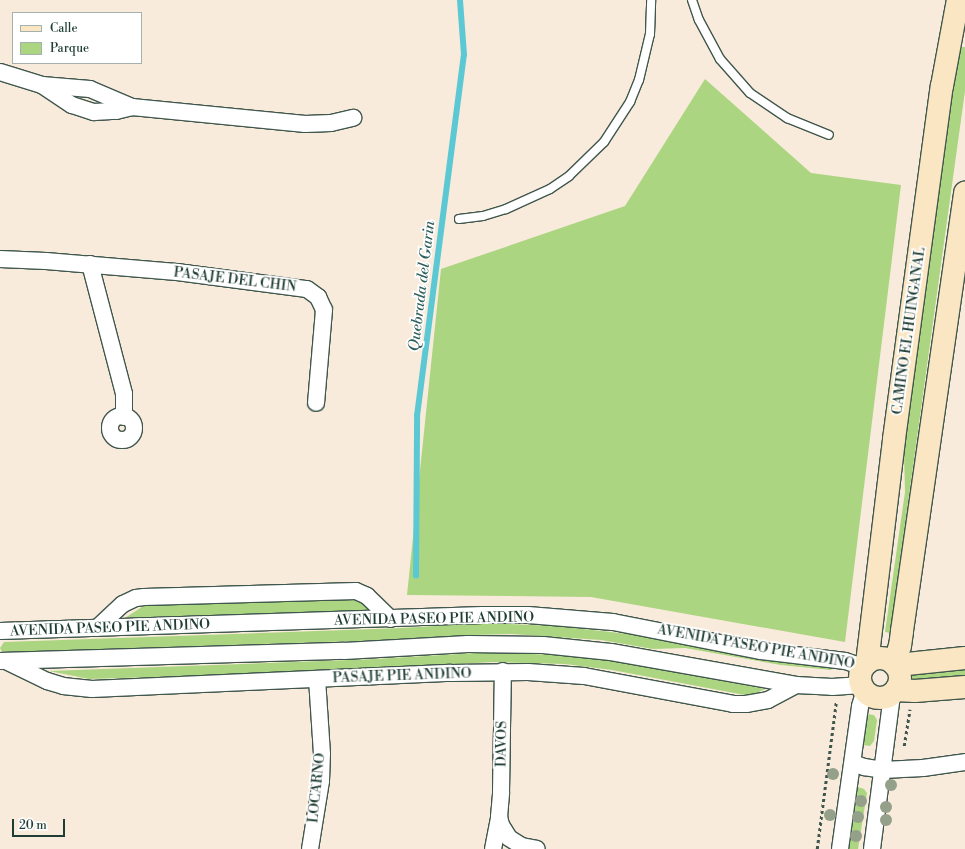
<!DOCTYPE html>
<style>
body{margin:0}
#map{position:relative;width:965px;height:849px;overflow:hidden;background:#f9ebdb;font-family:"Libre Bodoni",serif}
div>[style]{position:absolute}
.green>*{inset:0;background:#abd580}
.stream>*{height:5.5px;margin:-2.75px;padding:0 2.75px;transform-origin:2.75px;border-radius:2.75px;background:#5cc8d3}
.path>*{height:2.5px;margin-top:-1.25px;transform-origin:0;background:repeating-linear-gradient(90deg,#40574d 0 3px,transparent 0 6px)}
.roads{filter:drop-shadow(1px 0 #40574d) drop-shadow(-1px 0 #40574d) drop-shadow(0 1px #40574d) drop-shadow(0 -1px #40574d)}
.lane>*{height:8px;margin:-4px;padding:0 4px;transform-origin:4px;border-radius:4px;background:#fff}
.street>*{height:16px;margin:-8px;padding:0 8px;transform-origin:8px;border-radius:8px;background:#fff}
.street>.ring{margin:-8px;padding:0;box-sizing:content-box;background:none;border:16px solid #fff;border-radius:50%}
.secondary>*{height:22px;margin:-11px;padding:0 11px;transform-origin:11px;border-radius:11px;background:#fbe6c3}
.secondary>.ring{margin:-11px;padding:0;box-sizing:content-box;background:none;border:22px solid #fbe6c3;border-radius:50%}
.trees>*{width:12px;height:12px;margin:-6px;border-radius:50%;background:#94a08a}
span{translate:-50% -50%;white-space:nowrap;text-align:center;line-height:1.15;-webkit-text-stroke:3.5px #fff;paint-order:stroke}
.street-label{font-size:14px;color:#1f3d34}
.water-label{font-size:15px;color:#2e605c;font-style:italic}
.legend{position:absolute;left:12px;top:12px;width:130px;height:52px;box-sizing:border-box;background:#fff;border:1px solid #a5b1ae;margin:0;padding:5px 7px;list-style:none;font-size:12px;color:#1f3d34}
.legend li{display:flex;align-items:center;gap:8px;height:20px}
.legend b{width:20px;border:1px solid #a5b1ae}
.scale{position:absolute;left:12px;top:819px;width:53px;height:18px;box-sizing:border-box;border:2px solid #1f3d34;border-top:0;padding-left:5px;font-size:12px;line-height:14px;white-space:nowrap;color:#1f3d34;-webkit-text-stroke:3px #fff;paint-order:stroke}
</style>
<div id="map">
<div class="green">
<div style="clip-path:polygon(963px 47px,965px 47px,965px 91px,890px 633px,885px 632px,905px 492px,904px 454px,907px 418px,957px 52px)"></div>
<div style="clip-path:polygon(705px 79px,811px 173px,901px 185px,845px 642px,591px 597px,407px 595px,441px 269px,625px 206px)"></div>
<div style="clip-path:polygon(358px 598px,374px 610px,125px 618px,148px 603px)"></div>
<div style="clip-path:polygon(484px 623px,557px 626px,628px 634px,751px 658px,832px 668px,831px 670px,781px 665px,685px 648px,653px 649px,601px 640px,512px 634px,473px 635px,358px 641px,2px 652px,0 648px,4px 642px,402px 628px)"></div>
<div style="clip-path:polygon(493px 652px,593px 657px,765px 689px,750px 696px,612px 670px,565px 664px,524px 663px,492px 662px,345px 671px,89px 679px,49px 671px,376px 659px)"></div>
<div style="clip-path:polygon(965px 668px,965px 678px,907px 684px,904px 678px,909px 672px)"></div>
<div style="clip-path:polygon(867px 714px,874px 715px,877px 720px,874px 741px,870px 746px,863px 745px,862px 741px)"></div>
<div style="clip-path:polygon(858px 787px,864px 789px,867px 793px,858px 849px,846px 849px,853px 791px)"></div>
</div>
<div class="stream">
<div style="left:416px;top:576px;width:160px;rotate:-89.6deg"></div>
<div style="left:417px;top:416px;width:364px;rotate:-82.6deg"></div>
<div style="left:464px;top:55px;width:55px;rotate:-94.2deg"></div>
</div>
<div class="path">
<div style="left:904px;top:746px;width:37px;rotate:-81deg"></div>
<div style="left:817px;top:849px;width:148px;rotate:-82.6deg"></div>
</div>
<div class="roads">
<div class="lane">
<div style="left:692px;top:0;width:21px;rotate:71deg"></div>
<div style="left:699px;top:20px;width:44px;rotate:61.7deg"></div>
<div style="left:720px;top:59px;width:45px;rotate:48.6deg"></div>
<div style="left:750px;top:93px;width:45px;rotate:34deg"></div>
<div style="left:787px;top:118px;width:45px;rotate:22deg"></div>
<div style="left:459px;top:219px;width:24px;rotate:-7deg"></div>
<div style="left:483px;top:216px;width:24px;rotate:-17deg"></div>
<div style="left:506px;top:209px;width:48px;rotate:-24.4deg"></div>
<div style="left:550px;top:189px;width:23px;rotate:-34deg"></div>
<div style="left:569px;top:176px;width:49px;rotate:-44.2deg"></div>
<div style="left:604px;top:142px;width:48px;rotate:-57deg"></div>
<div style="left:630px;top:102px;width:24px;rotate:-68deg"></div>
<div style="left:639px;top:80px;width:47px;rotate:-76.6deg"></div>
<div style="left:650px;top:34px;width:34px;rotate:-88deg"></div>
</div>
<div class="street">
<div style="left:0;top:72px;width:44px;rotate:17.2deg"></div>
<div style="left:42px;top:85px;width:48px;rotate:4.8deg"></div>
<div style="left:90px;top:89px;width:46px;rotate:23.2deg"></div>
<div style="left:42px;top:85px;width:36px;rotate:34deg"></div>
<div style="left:72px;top:105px;width:23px;rotate:18deg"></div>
<div style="left:94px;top:112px;width:22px;rotate:-3deg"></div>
<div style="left:116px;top:111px;width:16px;rotate:-14deg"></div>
<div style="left:132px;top:107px;width:174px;rotate:5.6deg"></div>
<div style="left:305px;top:124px;width:26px;rotate:-2deg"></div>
<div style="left:331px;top:123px;width:23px;rotate:-13deg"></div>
<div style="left:0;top:259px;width:46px;rotate:2.5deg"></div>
<div style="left:46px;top:261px;width:131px;rotate:4.8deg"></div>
<div style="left:177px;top:272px;width:131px;rotate:7.5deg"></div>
<div style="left:307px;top:289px;width:14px;rotate:36deg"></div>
<div style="left:318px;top:297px;width:14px;rotate:65deg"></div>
<div style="left:324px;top:310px;width:93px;rotate:94.9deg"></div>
<div style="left:90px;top:264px;width:134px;rotate:75.3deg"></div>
<div style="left:124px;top:394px;width:23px;rotate:90deg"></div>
<div class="ring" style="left:110px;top:416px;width:8px;height:8px"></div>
<div style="left:97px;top:628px;width:35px;rotate:-43deg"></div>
<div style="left:123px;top:604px;width:14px;rotate:-25deg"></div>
<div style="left:136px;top:598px;width:8px;rotate:-7deg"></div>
<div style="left:144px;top:597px;width:212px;rotate:-1.6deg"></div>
<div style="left:356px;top:591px;width:12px;rotate:24deg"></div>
<div style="left:367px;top:596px;width:33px;rotate:44deg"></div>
<div style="left:0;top:631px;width:483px;rotate:-1.9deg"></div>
<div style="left:483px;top:615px;width:45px"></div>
<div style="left:528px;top:615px;width:85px;rotate:4.7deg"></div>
<div style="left:613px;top:622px;width:151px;rotate:11.1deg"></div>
<div style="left:761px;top:651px;width:85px;rotate:6.8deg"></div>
<div style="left:845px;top:661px;width:20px;rotate:18deg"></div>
<div style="left:0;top:661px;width:344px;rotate:-1.7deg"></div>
<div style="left:344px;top:651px;width:124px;rotate:-3.2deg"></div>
<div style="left:468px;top:644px;width:75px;rotate:0.8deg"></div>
<div style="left:543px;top:645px;width:68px;rotate:5.9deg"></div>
<div style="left:611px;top:652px;width:188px;rotate:10.1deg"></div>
<div style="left:796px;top:685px;width:36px;rotate:3deg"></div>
<div style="left:832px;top:687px;width:30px;rotate:-4deg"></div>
<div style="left:8px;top:662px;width:43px;rotate:26deg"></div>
<div style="left:47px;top:681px;width:17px;rotate:17deg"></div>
<div style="left:63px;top:686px;width:29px;rotate:6deg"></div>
<div style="left:92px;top:689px;width:359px;rotate:-2.6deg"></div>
<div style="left:451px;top:673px;width:77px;rotate:-0.7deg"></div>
<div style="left:528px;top:672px;width:56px;rotate:4.1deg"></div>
<div style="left:584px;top:676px;width:152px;rotate:10.6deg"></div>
<div style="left:733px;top:704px;width:13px"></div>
<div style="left:746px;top:704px;width:22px;rotate:-10deg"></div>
<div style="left:768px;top:700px;width:32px;rotate:-28deg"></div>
<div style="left:853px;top:763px;width:12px;rotate:20deg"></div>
<div style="left:864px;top:767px;width:19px;rotate:9deg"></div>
<div style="left:883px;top:770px;width:40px;rotate:-2.9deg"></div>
<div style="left:923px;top:768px;width:42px;rotate:-8.1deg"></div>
<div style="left:499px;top:817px;width:8px;rotate:76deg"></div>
<div style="left:501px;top:825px;width:15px;rotate:58deg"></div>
<div style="left:509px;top:838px;width:15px;rotate:32deg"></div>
<div style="left:522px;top:846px;width:15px;rotate:11deg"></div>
<div style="left:310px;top:849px;width:69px;rotate:-80.8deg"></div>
<div style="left:321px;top:781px;width:27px;rotate:-88deg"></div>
<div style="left:322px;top:754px;width:75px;rotate:-93.8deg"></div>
<div style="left:493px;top:849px;width:33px;rotate:-79deg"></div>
<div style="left:499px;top:817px;width:25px;rotate:-85deg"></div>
<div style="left:501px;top:792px;width:121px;rotate:-89.1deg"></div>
<div style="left:840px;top:849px;width:144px;rotate:-82deg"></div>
<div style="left:860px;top:706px;width:17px;rotate:-73deg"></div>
<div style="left:872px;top:849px;width:156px;rotate:-82.6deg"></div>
</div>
<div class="secondary">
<div class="ring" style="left:860px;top:658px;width:18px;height:18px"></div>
<div style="left:867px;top:663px;width:226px;rotate:-83.1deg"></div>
<div style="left:894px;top:439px;width:356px;rotate:-82.3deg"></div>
<div style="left:942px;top:86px;width:87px;rotate:-79.5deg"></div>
<div style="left:894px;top:664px;width:19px;rotate:-72deg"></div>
<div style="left:900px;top:646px;width:15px;rotate:-82deg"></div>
<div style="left:902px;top:631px;width:443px;rotate:-81.8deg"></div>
<div style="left:897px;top:667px;width:10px;rotate:-17deg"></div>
<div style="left:907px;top:664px;width:58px;rotate:-5.9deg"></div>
<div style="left:896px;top:690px;width:19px;rotate:3deg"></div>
<div style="left:915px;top:691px;width:50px;rotate:-4.6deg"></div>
</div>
</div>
<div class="trees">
<div style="left:833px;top:774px"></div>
<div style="left:891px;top:785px"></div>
<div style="left:861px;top:801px"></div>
<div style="left:886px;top:807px"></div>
<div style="left:830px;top:815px"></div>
<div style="left:858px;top:817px"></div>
<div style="left:886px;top:820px"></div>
<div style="left:856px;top:836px"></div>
</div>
<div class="street-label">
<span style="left:235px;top:280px;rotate:7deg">PASAJE DEL CHIN</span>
<span style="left:909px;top:331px;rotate:-82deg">CAMINO EL HUINGANAL</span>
<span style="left:434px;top:619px;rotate:-1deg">AVENIDA PASEO PIE ANDINO</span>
<span style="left:110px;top:628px;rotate:-2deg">AVENIDA PASEO PIE ANDINO</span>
<span style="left:756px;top:647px;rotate:10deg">AVENIDA PASEO PIE ANDINO</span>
<span style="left:402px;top:676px;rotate:-2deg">PASAJE PIE ANDINO</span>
<span style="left:502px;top:744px;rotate:-89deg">DAVOS</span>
<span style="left:317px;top:788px;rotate:-84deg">LOCARNO</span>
</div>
<div class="water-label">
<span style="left:422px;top:286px;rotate:-83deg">Quebrada del Garin</span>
</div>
<ul class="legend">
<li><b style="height:5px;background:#fbe6c3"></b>Calle</li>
<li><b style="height:11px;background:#abd580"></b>Parque</li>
</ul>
<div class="scale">20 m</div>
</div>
